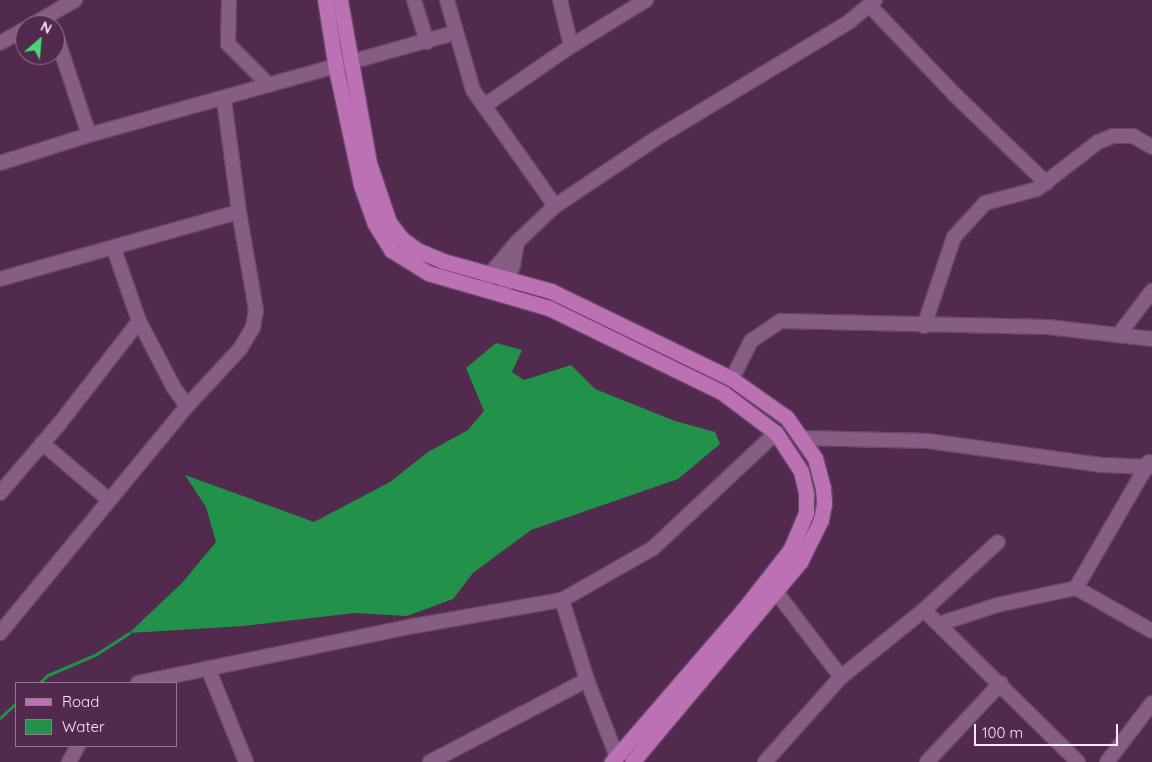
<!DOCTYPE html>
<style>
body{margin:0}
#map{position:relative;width:1152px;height:762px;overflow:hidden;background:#512a4d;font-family:Quicksand,sans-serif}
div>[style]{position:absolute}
.water>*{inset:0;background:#22914a}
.stream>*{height:3px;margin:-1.5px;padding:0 1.5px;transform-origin:1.5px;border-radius:1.5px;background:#22914a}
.roads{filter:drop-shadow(1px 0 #694867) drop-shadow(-1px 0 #694867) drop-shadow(0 1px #694867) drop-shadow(0 -1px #694867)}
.minor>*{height:14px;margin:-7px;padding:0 7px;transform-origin:7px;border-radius:7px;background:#885d83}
.major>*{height:15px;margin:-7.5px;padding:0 7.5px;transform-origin:7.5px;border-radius:7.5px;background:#bb71b4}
span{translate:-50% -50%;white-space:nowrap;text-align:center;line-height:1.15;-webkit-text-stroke:5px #512a4d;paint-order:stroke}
.legend{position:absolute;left:15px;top:682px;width:162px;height:65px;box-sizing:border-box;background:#512a4d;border:1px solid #967592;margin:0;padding:6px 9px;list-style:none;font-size:15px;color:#fde5fa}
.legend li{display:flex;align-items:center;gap:10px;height:25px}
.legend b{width:25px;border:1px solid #967592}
.north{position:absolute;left:15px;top:15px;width:50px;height:50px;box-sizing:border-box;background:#512a4d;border:1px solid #967592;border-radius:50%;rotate:27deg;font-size:14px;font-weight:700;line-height:20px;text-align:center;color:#fde5fa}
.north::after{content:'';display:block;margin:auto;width:18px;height:22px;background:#4ad677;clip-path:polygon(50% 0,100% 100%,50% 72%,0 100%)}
.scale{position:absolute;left:974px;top:724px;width:144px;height:22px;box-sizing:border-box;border:2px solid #fde5fa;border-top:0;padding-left:6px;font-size:15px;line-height:18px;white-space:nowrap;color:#fde5fa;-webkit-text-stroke:4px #512a4d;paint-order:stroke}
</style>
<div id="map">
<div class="water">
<div style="clip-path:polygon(496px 343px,522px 350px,512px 372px,524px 380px,571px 365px,595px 389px,675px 421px,715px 432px,720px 444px,678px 479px,531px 530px,473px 573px,453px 599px,407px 616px,355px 613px,243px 626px,129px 633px,182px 583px,216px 542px,206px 507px,185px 475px,314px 522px,390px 482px,428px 452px,468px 430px,484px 411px,466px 368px)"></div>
</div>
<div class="stream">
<div style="left:39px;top:683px;width:12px;rotate:-42deg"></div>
<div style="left:48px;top:675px;width:51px;rotate:-23.1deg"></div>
<div style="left:95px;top:655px;width:40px;rotate:-32.9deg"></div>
<div style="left:0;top:718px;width:22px;rotate:-43deg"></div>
</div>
<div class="roads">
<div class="minor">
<div style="left:229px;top:0;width:44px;rotate:91.3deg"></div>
<div style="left:228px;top:44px;width:58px;rotate:45deg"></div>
<div style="left:414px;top:0;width:44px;rotate:72.8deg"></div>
<div style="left:447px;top:0;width:94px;rotate:73.9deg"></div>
<div style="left:473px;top:90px;width:142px;rotate:54.7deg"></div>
<div style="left:560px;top:0;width:47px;rotate:76.6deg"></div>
<div style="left:870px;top:6px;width:123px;rotate:46.3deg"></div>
<div style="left:955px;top:95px;width:127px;rotate:44deg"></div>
<div style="left:32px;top:25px;width:50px;rotate:-30.2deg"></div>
<div style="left:55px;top:32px;width:108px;rotate:71.7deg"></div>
<div style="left:0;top:43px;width:29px;rotate:-29deg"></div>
<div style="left:484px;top:106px;width:106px;rotate:-34.6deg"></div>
<div style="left:571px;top:46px;width:88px;rotate:-31.5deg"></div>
<div style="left:0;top:163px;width:93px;rotate:-17.5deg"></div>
<div style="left:89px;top:135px;width:380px;rotate:-15.6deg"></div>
<div style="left:114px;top:249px;width:76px;rotate:70.9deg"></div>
<div style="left:139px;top:321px;width:76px;rotate:62.4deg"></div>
<div style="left:174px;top:388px;width:22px;rotate:54deg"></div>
<div style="left:0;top:279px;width:248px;rotate:-15.7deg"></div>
<div style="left:486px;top:284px;width:11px;rotate:-68deg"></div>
<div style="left:490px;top:274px;width:42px;rotate:-49.8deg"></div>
<div style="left:517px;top:242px;width:52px;rotate:-43.5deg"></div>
<div style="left:555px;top:206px;width:120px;rotate:-33.8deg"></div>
<div style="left:655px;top:139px;width:227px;rotate:-31.1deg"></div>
<div style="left:849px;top:22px;width:34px;rotate:-40deg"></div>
<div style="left:504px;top:289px;width:26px;rotate:-69deg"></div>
<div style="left:513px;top:265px;width:22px;rotate:-80deg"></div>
<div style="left:924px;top:326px;width:94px;rotate:-71.4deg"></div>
<div style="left:954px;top:237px;width:46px;rotate:-47.6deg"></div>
<div style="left:985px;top:203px;width:54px;rotate:-15.1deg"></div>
<div style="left:1037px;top:189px;width:77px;rotate:-37.6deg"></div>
<div style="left:1098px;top:142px;width:16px;rotate:-22deg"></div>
<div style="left:1113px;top:136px;width:20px"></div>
<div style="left:1133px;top:136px;width:22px;rotate:30deg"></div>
<div style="left:1120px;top:333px;width:53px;rotate:-52.7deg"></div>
<div style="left:732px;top:379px;width:42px;rotate:-63.4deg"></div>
<div style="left:751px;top:341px;width:36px;rotate:-34deg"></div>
<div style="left:781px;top:321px;width:267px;rotate:1.3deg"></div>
<div style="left:1048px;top:327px;width:105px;rotate:6.6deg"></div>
<div style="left:804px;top:438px;width:124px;rotate:1.4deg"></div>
<div style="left:928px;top:441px;width:176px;rotate:7.9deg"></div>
<div style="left:1102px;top:465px;width:50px;rotate:2.3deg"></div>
<div style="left:42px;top:443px;width:88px;rotate:40.4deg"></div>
<div style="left:1149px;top:462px;width:146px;rotate:120.1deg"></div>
<div style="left:1076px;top:588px;width:87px;rotate:29.5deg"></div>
<div style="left:0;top:493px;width:92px;rotate:-49.4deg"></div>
<div style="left:60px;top:423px;width:129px;rotate:-52.2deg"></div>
<div style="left:777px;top:593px;width:106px;rotate:52.7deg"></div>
<div style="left:562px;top:600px;width:84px;rotate:72.6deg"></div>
<div style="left:587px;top:680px;width:83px;rotate:68.7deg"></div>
<div style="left:924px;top:610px;width:216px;rotate:44.6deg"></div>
<div style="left:939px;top:624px;width:61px;rotate:-18.1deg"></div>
<div style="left:997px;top:605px;width:81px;rotate:-12.1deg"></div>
<div style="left:0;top:633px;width:294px;rotate:-50.5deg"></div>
<div style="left:187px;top:406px;width:78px;rotate:-47.1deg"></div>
<div style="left:240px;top:349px;width:26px;rotate:-59deg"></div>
<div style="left:253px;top:327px;width:17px;rotate:-80deg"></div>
<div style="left:256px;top:310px;width:99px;rotate:-99.8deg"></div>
<div style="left:239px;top:212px;width:113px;rotate:-97.6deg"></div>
<div style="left:208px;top:668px;width:101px;rotate:68deg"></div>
<div style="left:138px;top:683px;width:282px;rotate:-11.7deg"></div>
<div style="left:414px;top:626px;width:150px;rotate:-10deg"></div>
<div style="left:562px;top:600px;width:105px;rotate:-29.7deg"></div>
<div style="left:653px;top:548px;width:168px;rotate:-43.1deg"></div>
<div style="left:69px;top:762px;width:18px;rotate:-61deg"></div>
<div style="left:430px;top:762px;width:177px;rotate:-27.6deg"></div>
<div style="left:765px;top:762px;width:114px;rotate:-48.2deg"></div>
<div style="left:841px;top:677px;width:107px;rotate:-38.9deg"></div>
<div style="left:924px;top:610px;width:100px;rotate:-42.6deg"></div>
<div style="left:927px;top:762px;width:108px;rotate:-46.9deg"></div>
<div style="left:1107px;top:762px;width:74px;rotate:-52.7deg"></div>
</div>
<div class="major">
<div style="left:325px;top:0;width:70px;rotate:80.9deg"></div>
<div style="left:336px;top:69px;width:119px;rotate:77.8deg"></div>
<div style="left:361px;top:185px;width:41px;rotate:70.3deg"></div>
<div style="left:375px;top:224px;width:31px;rotate:58deg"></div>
<div style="left:391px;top:250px;width:44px;rotate:31.9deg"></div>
<div style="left:428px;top:273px;width:126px;rotate:16.1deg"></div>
<div style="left:549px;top:308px;width:194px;rotate:26deg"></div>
<div style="left:723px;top:393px;width:66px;rotate:37deg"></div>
<div style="left:776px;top:433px;width:45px;rotate:56.7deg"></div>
<div style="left:801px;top:471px;width:23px;rotate:77deg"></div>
<div style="left:806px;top:493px;width:20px;rotate:90deg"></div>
<div style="left:806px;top:513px;width:39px;rotate:113deg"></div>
<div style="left:791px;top:549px;width:78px;rotate:128.2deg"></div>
<div style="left:743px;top:610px;width:201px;rotate:130.8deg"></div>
<div style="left:340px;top:0;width:166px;rotate:79.9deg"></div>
<div style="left:369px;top:163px;width:62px;rotate:71.3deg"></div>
<div style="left:389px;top:222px;width:20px;rotate:53deg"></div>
<div style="left:401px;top:238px;width:20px;rotate:37deg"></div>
<div style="left:417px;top:250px;width:28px;rotate:23deg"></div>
<div style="left:443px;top:261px;width:112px;rotate:15.5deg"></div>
<div style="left:551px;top:291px;width:201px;rotate:25.9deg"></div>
<div style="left:732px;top:379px;width:67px;rotate:35.3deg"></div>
<div style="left:787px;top:418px;width:49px;rotate:55deg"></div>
<div style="left:815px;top:458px;width:31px;rotate:75deg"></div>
<div style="left:823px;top:488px;width:16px;rotate:86deg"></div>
<div style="left:824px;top:504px;width:16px;rotate:101deg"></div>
<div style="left:821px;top:520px;width:47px;rotate:116.6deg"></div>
<div style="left:800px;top:562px;width:261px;rotate:130deg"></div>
</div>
</div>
<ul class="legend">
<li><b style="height:6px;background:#bb71b4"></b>Road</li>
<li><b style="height:14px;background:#22914a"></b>Water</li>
</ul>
<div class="north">N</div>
<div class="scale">100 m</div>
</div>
